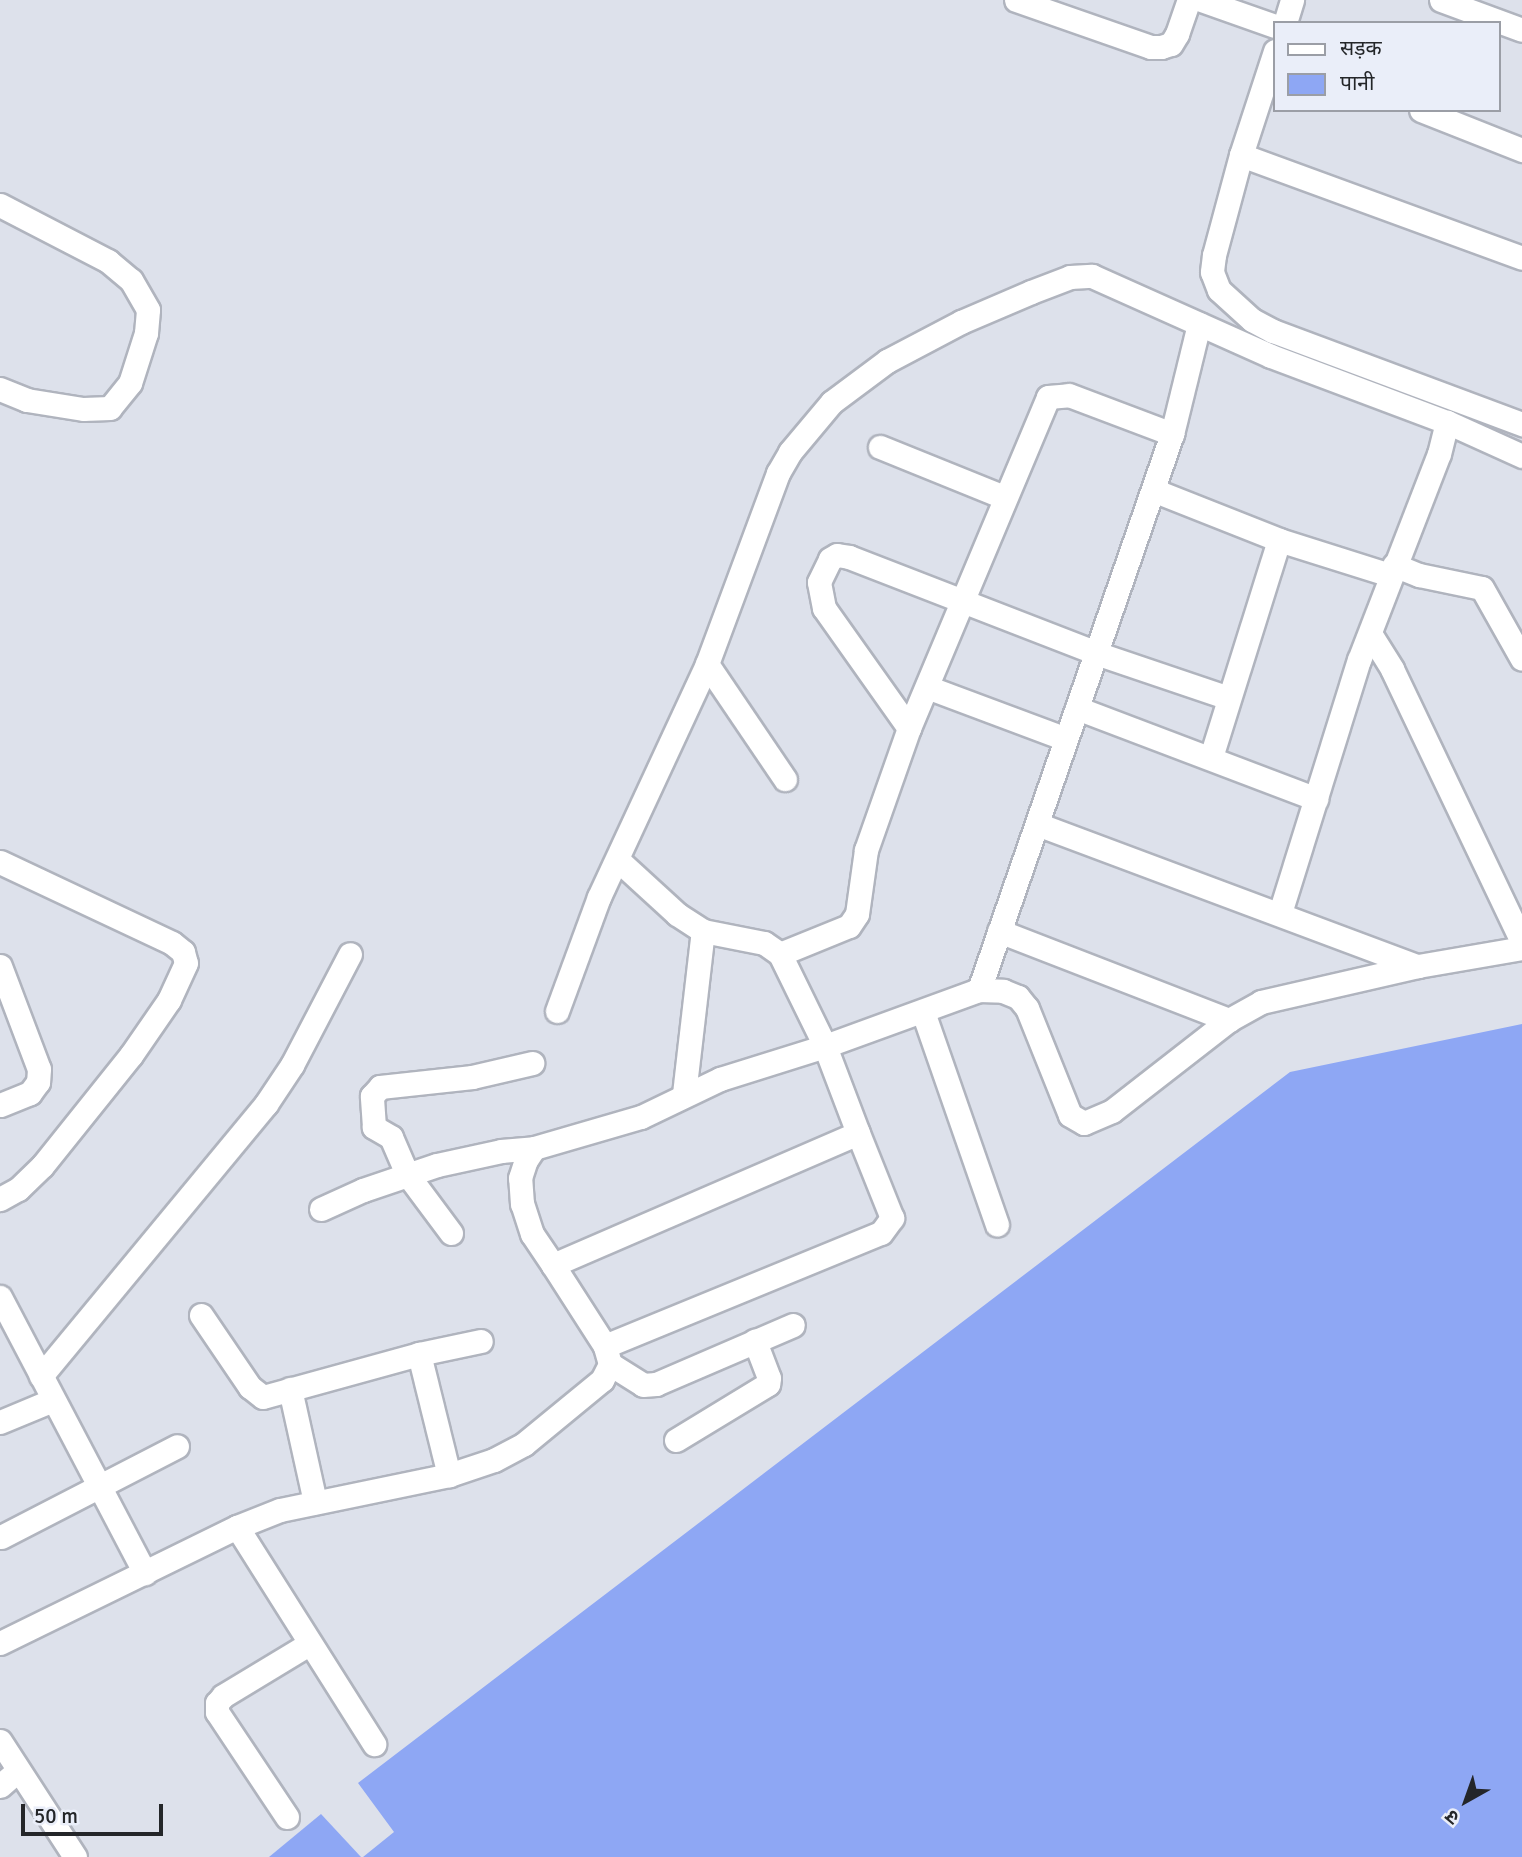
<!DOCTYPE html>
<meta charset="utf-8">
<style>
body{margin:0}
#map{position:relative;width:1522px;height:1857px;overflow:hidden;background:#dde1eb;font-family:Signika,"Noto Sans Devanagari",sans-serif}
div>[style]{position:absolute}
.water>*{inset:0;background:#8ea7f4}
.roads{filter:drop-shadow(2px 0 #b0b4be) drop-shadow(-2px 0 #b0b4be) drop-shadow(0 2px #b0b4be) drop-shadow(0 -2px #b0b4be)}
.minor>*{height:23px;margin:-11.5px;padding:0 11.5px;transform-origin:11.5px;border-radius:11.5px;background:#fff}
span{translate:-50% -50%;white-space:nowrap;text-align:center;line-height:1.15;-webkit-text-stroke:7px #eaeef9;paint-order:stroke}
.legend{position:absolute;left:1273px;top:21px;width:228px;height:91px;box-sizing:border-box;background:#eaeef9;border:2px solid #9b9ea6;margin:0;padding:9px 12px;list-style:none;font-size:21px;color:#242629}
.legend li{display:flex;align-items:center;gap:14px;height:35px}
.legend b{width:35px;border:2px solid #9b9ea6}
.north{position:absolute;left:1431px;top:1766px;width:70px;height:70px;-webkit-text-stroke:5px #eaeef9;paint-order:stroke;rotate:220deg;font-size:19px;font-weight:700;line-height:28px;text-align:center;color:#242629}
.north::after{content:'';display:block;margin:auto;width:24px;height:32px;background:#242629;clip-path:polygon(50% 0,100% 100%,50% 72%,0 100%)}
.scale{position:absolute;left:21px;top:1804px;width:142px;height:32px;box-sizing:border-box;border:4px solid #242629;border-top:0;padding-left:9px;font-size:21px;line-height:24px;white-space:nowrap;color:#242629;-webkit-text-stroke:5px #eaeef9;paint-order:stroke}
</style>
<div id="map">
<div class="water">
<div style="clip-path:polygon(1522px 1024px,1522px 1857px,363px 1857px,394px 1832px,358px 1783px,1290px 1072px)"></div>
<div style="clip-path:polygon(321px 1814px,361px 1857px,269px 1857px)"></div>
</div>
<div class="roads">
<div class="minor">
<div style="left:1016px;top:0;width:143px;rotate:19.2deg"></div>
<div style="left:1151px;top:47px;width:10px"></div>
<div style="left:1161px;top:47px;width:10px;rotate:-17deg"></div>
<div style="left:1171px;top:44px;width:12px;rotate:-59deg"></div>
<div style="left:1177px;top:34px;width:36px;rotate:-71deg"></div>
<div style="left:1201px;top:0;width:78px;rotate:19.4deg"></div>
<div style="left:1441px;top:0;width:86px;rotate:20.3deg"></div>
<div style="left:1285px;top:23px;width:24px;rotate:-73deg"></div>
<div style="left:1275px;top:51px;width:109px;rotate:108.1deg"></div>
<div style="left:1241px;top:155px;width:104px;rotate:105.1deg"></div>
<div style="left:1214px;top:255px;width:17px;rotate:97deg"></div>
<div style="left:1212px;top:272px;width:19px;rotate:69deg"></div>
<div style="left:1219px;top:290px;width:45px;rotate:42.3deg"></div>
<div style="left:1252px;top:320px;width:24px;rotate:28deg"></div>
<div style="left:1273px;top:331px;width:266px;rotate:20.5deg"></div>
<div style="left:1421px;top:110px;width:109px;rotate:21.6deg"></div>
<div style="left:1241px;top:155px;width:299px;rotate:20.1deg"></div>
<div style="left:0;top:205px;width:122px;rotate:27.4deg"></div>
<div style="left:108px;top:261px;width:30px;rotate:40deg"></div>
<div style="left:131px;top:280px;width:34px;rotate:60deg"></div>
<div style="left:148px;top:310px;width:23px;rotate:95deg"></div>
<div style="left:146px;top:333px;width:52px;rotate:107.7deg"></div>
<div style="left:130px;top:383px;width:32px;rotate:129deg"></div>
<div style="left:110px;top:408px;width:27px;rotate:178deg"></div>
<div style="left:83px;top:409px;width:57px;rotate:-170.9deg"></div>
<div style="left:27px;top:400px;width:29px;rotate:-158deg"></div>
<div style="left:880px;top:447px;width:134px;rotate:22deg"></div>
<div style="left:1153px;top:490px;width:136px;rotate:21.6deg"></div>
<div style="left:1279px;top:540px;width:116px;rotate:17.5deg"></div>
<div style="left:1394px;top:565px;width:27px;rotate:22deg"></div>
<div style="left:1419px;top:575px;width:64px;rotate:11.7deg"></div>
<div style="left:1482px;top:588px;width:81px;rotate:60.6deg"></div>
<div style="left:1371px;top:635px;width:40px;rotate:58deg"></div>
<div style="left:1392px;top:669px;width:301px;rotate:64.5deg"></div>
<div style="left:707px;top:664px;width:139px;rotate:55.9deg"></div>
<div style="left:927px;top:687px;width:148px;rotate:20.5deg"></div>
<div style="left:1077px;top:708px;width:256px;rotate:20.8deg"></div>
<div style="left:909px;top:728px;width:147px;rotate:-125.3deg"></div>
<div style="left:824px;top:608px;width:26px;rotate:-101deg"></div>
<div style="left:819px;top:582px;width:25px;rotate:-64deg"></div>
<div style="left:830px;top:559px;width:8px;rotate:-30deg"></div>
<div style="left:837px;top:555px;width:12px;rotate:9deg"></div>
<div style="left:849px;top:557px;width:265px;rotate:21.2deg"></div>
<div style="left:1096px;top:653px;width:140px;rotate:18.7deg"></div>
<div style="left:1211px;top:757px;width:227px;rotate:-72.6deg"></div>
<div style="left:1037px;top:824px;width:406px;rotate:20.5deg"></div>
<div style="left:0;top:862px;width:190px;rotate:25.2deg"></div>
<div style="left:172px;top:943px;width:14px;rotate:39deg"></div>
<div style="left:183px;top:952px;width:11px;rotate:75deg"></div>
<div style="left:186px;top:963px;width:41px;rotate:114.7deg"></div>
<div style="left:169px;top:1000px;width:67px;rotate:124.6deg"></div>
<div style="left:131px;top:1055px;width:142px;rotate:128.7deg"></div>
<div style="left:42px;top:1166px;width:33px;rotate:136deg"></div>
<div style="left:18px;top:1189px;width:21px;rotate:151deg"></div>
<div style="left:1280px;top:913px;width:265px;rotate:-72.7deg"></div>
<div style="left:1359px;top:660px;width:221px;rotate:-68.8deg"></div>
<div style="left:1439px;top:454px;width:33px;rotate:-76deg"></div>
<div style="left:999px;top:931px;width:247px;rotate:21.2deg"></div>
<div style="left:780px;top:954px;width:74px;rotate:-22.1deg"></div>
<div style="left:849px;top:926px;width:14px;rotate:-56deg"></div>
<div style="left:857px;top:914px;width:65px;rotate:-82deg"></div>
<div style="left:866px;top:850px;width:129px;rotate:-70.6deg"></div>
<div style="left:909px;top:728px;width:359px;rotate:-67.2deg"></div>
<div style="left:1048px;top:397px;width:21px;rotate:-5deg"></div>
<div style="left:1069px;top:395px;width:110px;rotate:20.7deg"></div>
<div style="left:0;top:966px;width:110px;rotate:69.3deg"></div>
<div style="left:39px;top:1069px;width:13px;rotate:94deg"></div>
<div style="left:38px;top:1082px;width:14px;rotate:126deg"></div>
<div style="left:30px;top:1093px;width:32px;rotate:158deg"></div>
<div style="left:979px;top:990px;width:24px;rotate:2deg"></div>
<div style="left:1003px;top:991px;width:16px;rotate:22deg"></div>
<div style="left:1018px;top:997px;width:14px;rotate:51deg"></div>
<div style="left:1027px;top:1008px;width:115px;rotate:68.1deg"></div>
<div style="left:1070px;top:1115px;width:16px;rotate:30deg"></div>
<div style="left:1084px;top:1123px;width:30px;rotate:-23deg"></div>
<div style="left:1112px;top:1111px;width:148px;rotate:-37.9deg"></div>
<div style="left:1229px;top:1020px;width:37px;rotate:-29deg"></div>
<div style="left:1261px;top:1002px;width:161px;rotate:-12.9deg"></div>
<div style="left:1418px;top:966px;width:106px;rotate:-9.8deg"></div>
<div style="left:557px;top:1011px;width:121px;rotate:-69.8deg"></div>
<div style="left:599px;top:897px;width:257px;rotate:-65.1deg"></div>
<div style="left:707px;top:664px;width:204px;rotate:-69.6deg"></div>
<div style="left:778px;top:473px;width:24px;rotate:-60deg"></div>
<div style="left:790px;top:452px;width:65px;rotate:-50deg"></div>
<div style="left:832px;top:402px;width:69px;rotate:-36.7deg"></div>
<div style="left:887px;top:361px;width:84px;rotate:-27.8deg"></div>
<div style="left:961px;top:322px;width:76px;rotate:-23.2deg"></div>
<div style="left:1031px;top:292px;width:42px;rotate:-21deg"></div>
<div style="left:1070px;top:277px;width:22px;rotate:-3deg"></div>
<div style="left:1092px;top:276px;width:196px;rotate:24.1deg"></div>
<div style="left:1271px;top:356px;width:188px;rotate:20.6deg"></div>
<div style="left:1447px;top:422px;width:82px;rotate:24.4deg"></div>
<div style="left:923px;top:1012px;width:225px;rotate:70.8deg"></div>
<div style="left:684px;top:1094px;width:164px;rotate:-83.4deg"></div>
<div style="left:321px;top:1209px;width:46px;rotate:-24.3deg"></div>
<div style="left:363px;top:1190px;width:78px;rotate:-18.7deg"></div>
<div style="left:437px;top:1165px;width:66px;rotate:-12.3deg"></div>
<div style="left:501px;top:1151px;width:33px;rotate:-5deg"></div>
<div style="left:451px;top:1233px;width:74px;rotate:-126.7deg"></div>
<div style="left:407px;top:1174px;width:40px;rotate:-113.4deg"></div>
<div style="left:391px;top:1137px;width:20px;rotate:-150deg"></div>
<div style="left:374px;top:1127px;width:31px;rotate:-94deg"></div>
<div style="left:372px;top:1096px;width:12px;rotate:-48deg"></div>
<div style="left:380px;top:1087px;width:93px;rotate:-6.2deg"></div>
<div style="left:472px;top:1077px;width:62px;rotate:-13.1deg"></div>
<div style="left:553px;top:1265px;width:37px;rotate:-124deg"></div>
<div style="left:532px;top:1234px;width:32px;rotate:-108deg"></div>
<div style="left:522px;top:1204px;width:26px;rotate:-94deg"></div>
<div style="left:520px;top:1178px;width:19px;rotate:-72deg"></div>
<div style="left:526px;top:1160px;width:14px;rotate:-56deg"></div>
<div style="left:534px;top:1148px;width:111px;rotate:-16.2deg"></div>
<div style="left:641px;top:1117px;width:88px;rotate:-25.7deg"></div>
<div style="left:720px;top:1079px;width:110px;rotate:-17.4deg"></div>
<div style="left:825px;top:1046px;width:102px;rotate:-116.1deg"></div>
<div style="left:780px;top:954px;width:19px;rotate:-145deg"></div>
<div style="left:764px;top:943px;width:62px;rotate:-168.9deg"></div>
<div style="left:703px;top:931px;width:31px;rotate:-147deg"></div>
<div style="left:677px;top:914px;width:80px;rotate:-137.5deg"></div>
<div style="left:0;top:1297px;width:312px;rotate:62.3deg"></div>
<div style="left:201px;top:1315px;width:87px;rotate:55.8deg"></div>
<div style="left:250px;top:1387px;width:16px;rotate:38deg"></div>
<div style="left:263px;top:1397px;width:162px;rotate:-15.4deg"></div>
<div style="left:419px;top:1354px;width:63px;rotate:-11.8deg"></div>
<div style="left:605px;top:1346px;width:298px;rotate:-22.3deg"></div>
<div style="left:881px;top:1233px;width:19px;rotate:-54deg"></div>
<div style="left:892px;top:1218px;width:92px;rotate:-111.8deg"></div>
<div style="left:419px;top:1354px;width:125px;rotate:76.1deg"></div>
<div style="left:610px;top:1364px;width:39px;rotate:32deg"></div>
<div style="left:643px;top:1385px;width:13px;rotate:-4deg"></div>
<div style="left:656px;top:1384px;width:149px;rotate:-23.3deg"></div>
<div style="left:41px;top:1376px;width:353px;rotate:-50.4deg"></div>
<div style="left:266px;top:1104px;width:47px;rotate:-56.3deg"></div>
<div style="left:292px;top:1065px;width:125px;rotate:-62.4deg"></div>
<div style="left:290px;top:1389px;width:116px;rotate:77.5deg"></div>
<div style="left:0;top:1422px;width:57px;rotate:-22.5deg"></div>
<div style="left:676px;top:1440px;width:108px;rotate:-31.3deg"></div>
<div style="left:768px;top:1384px;width:6px;rotate:-81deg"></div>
<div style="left:769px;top:1378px;width:40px;rotate:-111deg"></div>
<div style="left:237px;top:1527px;width:257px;rotate:57.7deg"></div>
<div style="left:1px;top:1537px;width:198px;rotate:-27.3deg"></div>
<div style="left:0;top:1643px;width:264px;rotate:-26.1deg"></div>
<div style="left:237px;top:1527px;width:46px;rotate:-21.6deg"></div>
<div style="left:280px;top:1510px;width:173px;rotate:-11.7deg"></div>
<div style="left:449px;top:1475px;width:47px;rotate:-18.4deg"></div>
<div style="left:494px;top:1460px;width:34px;rotate:-28deg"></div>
<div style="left:524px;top:1444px;width:101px;rotate:-39.4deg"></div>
<div style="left:602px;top:1380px;width:18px;rotate:-63deg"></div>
<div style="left:610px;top:1364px;width:19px;rotate:-106deg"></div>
<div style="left:605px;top:1346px;width:96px;rotate:-122.7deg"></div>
<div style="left:553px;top:1265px;width:332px;rotate:-23.4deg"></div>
<div style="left:858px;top:1133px;width:93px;rotate:-110.8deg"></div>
<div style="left:825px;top:1046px;width:164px;rotate:-20deg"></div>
<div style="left:979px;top:990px;width:589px;rotate:-70.86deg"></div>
<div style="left:1172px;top:434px;width:113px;rotate:-76.2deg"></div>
<div style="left:0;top:1741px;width:138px;rotate:57.1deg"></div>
<div style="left:0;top:1786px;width:23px;rotate:-41deg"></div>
<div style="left:287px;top:1817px;width:126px;rotate:-123.7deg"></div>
<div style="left:217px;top:1712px;width:9px;rotate:-90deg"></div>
<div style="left:217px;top:1703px;width:9px;rotate:-49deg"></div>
<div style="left:223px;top:1696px;width:100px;rotate:-31.2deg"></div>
</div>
</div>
<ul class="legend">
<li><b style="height:9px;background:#fff"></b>सड़क</li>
<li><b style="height:19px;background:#8ea7f4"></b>पानी</li>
</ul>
<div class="north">उ</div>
<div class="scale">50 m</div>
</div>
